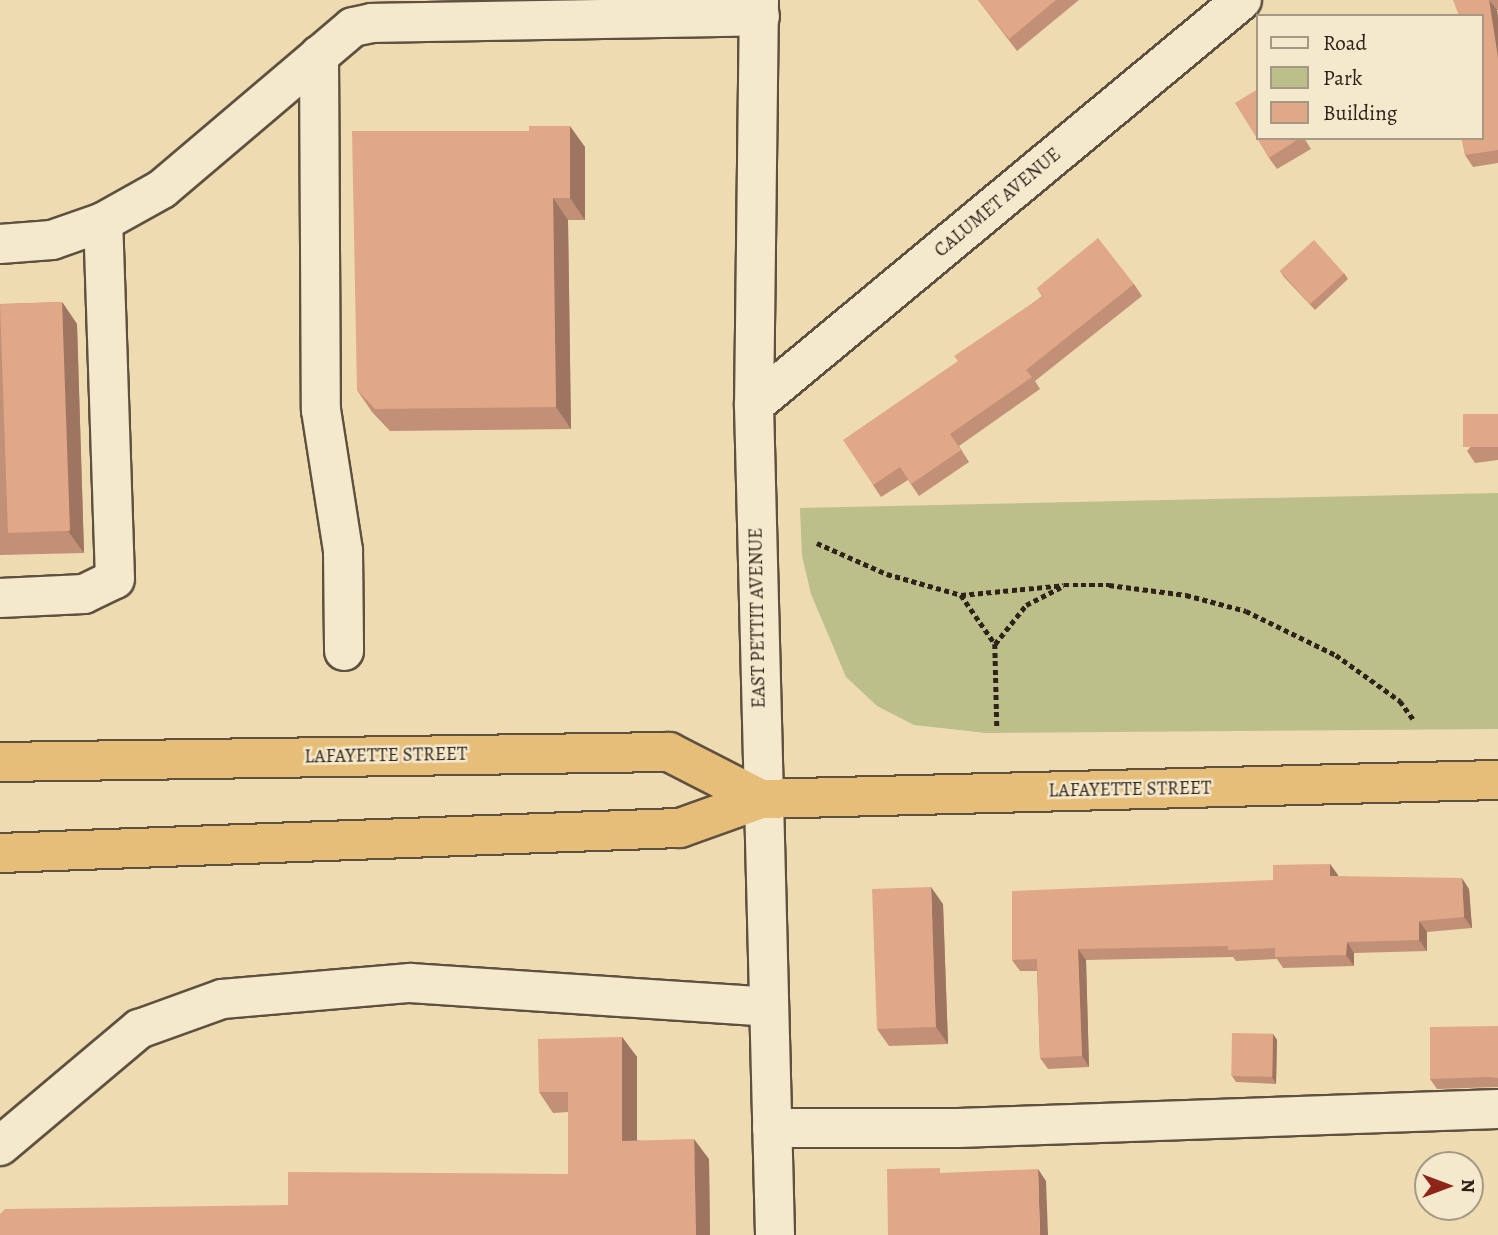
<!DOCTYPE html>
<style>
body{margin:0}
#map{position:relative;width:1498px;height:1235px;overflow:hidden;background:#eedbb2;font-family:Alegreya,serif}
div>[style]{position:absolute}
.green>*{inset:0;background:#bcbf8a}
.path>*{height:4.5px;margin-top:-2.25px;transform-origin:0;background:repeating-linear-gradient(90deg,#2e231a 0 5px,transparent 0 8.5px)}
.roads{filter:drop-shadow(2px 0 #5e5140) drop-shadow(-2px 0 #5e5140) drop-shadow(0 2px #5e5140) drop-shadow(0 -2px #5e5140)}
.minor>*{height:38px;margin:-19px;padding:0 19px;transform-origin:19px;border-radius:19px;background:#f4e8cd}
.highway>*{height:38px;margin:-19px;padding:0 19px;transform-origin:19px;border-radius:19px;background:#e7be79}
.wall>*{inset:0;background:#c29076}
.shaded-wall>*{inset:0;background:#9e7560}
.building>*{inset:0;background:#e1a789;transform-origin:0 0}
span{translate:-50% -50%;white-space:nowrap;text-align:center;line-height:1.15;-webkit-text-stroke:5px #f4e8cd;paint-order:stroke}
.street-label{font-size:19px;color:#2e231a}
.legend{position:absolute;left:1256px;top:14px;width:228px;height:126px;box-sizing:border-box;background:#f4e8cd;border:2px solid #a59985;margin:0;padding:9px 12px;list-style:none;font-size:21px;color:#2e231a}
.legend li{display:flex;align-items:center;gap:14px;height:35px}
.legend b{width:35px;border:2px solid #a59985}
.north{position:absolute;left:1414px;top:1151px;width:70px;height:70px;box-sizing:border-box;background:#f4e8cd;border:2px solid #a59985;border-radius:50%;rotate:90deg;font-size:19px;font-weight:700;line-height:28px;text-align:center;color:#2e231a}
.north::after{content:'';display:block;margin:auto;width:24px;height:32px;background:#8f2418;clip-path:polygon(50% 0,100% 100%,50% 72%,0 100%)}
</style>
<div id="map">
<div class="green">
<div style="clip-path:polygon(1498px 493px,1498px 729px,986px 733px,914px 725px,877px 706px,846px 677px,811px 594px,802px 556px,800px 508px)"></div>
</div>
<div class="path">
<div style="left:817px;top:543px;width:77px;rotate:23.9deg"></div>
<div style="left:887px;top:574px;width:77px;rotate:15.8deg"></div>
<div style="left:961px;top:595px;width:60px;rotate:55.2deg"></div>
<div style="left:995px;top:644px;width:83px;rotate:88.6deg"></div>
<div style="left:961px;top:595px;width:103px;rotate:-5.5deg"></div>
<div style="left:1064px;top:585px;width:45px"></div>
<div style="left:1109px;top:585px;width:78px;rotate:7.4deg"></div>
<div style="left:1186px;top:595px;width:62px;rotate:14.9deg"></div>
<div style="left:1246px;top:611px;width:100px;rotate:26.1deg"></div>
<div style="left:1336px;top:655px;width:79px;rotate:35.7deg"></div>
<div style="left:1400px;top:701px;width:24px;rotate:54deg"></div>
<div style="left:995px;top:644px;width:50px;rotate:-51.5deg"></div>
<div style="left:1026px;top:605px;width:39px;rotate:-27deg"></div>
</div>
<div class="roads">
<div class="minor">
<div style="left:759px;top:0;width:405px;rotate:90.7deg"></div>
<div style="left:754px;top:405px;width:830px;rotate:88.55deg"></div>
<div style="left:319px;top:55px;width:355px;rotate:89.7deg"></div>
<div style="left:321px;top:410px;width:143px;rotate:81.1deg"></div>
<div style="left:343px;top:551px;width:100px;rotate:89.4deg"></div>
<div style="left:0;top:244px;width:52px;rotate:-4.4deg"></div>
<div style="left:52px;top:240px;width:54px;rotate:-19.4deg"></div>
<div style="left:103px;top:222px;width:68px;rotate:-29.2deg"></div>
<div style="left:162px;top:189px;width:250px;rotate:-40.3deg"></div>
<div style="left:353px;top:27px;width:19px;rotate:-12deg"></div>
<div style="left:372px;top:23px;width:388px;rotate:-1deg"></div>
<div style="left:754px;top:405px;width:634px;rotate:-39.69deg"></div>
<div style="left:0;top:598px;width:84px;rotate:-2.7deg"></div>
<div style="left:84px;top:594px;width:34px;rotate:-26deg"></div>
<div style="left:115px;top:579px;width:357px;rotate:-91.9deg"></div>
<div style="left:772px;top:1128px;width:186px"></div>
<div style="left:958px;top:1128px;width:540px;rotate:-2.02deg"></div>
<div style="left:0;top:1146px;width:182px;rotate:-40.1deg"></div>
<div style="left:139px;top:1029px;width:88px;rotate:-19.9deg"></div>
<div style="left:222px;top:999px;width:189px;rotate:-4.9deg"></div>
<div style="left:410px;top:983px;width:359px;rotate:3.8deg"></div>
</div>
<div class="highway">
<div style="left:0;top:762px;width:669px;rotate:-0.86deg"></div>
<div style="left:669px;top:752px;width:103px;rotate:27.1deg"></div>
<div style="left:0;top:853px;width:680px;rotate:-2.11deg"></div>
<div style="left:680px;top:828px;width:86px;rotate:-19.7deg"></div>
<div style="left:761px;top:799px;width:737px;rotate:-1.48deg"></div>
</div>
</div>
<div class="wall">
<div style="clip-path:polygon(978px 0,1079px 0,1017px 51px)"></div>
<div style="clip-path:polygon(1453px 0,1498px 0,1498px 10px,1497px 10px,1498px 18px,1498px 163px,1473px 167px,1465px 155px,1462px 139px,1459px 139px,1458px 138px,1482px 138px,1482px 16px)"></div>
<div style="clip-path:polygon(1258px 138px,1304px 138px,1311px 149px,1277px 169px,1269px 158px)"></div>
<div style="clip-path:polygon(585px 147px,585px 220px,568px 220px,571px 429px,390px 431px,372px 412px,357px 390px)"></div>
<div style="clip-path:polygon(1280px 271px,1344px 273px,1348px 279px,1315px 310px,1284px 277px)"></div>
<div style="clip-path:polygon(1134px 284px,1142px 296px,1035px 381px,1040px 389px,959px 446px,969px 462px,919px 496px,908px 480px,881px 497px,873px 485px,958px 361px,1042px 296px,1037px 288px)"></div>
<div style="clip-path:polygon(62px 302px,77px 324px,84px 553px,0 555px,0 304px)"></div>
<div style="clip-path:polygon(1498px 414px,1498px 460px,1475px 463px,1467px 451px)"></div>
<div style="clip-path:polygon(1330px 864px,1338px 876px,1469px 889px,1472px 928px,1427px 932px,1427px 951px,1354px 953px,1354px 966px,1283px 968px,1277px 959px,1236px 961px,1233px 957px,1086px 960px,1089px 1067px,1048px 1069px,1040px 1058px,1037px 971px,1020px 971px,1012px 960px)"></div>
<div style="clip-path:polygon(943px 904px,948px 1044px,889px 1046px,877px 1029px)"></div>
<div style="clip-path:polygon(1498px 1026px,1498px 1087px,1437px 1089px,1430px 1079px)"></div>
<div style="clip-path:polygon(1273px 1034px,1277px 1040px,1276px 1084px,1236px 1082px,1232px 1076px)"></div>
<div style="clip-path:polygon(622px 1037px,637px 1057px,637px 1140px,709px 1159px,710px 1235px,0 1235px,288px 1205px,568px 1174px,568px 1112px,553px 1113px,539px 1092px)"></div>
</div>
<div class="shaded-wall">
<div style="clip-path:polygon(1489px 0,1497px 10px,1498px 18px,1498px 58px)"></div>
<div style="clip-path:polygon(570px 126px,585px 147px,585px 220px,570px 198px)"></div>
<div style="clip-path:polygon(553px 198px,568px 220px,571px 429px,556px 407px)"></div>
<div style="clip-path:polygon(62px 302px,77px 324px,84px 553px,68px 531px)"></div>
<div style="clip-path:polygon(1330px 864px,1338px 875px,1338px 887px,1330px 876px)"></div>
<div style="clip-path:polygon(1462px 878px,1469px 889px,1472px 928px,1464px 917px)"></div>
<div style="clip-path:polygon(931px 887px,943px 904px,948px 1044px,936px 1027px)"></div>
<div style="clip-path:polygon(1419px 921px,1427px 932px,1427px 951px,1419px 940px)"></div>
<div style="clip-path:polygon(1347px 942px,1354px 953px,1354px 966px,1346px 955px)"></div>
<div style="clip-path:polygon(1078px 949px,1086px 960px,1089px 1067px,1082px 1056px)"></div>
<div style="clip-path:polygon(1273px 1034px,1277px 1040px,1276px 1084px,1272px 1077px)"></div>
<div style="clip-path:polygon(622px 1037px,637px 1057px,637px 1161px,622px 1141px)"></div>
<div style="clip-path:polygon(694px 1139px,709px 1159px,710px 1235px,696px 1235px)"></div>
<div style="clip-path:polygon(1038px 1169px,1046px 1181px,1048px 1235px,1040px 1235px)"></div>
</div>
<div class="building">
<div style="clip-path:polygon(978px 0,1056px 0,1009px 39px)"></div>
<div style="clip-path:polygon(1453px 0,1489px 0,1498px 58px,1498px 150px,1465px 155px,1462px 138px,1482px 138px,1482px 16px,1459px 16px)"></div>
<div style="clip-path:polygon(1258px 89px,1258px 138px,1300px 138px,1269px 158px,1235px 103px)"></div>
<div style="clip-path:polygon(529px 126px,570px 126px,570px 198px,553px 198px,556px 407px,375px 409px,357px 390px,352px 131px,529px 131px)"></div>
<div style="clip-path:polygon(1098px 238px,1134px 284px,1026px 370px,1032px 377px,950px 434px,961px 450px,911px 484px,900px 467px,873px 485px,843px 440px,958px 361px,954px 356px,1043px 296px,1037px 288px)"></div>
<div style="left:1314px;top:240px;width:45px;height:46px;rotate:48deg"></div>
<div style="left:62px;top:302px;width:229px;height:62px;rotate:88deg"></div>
<div style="left:1498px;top:414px;width:33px;height:35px;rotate:90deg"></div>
<div style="clip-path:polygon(1330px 864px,1330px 876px,1462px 878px,1464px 917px,1419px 921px,1419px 940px,1347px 942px,1346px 955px,1275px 957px,1275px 948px,1228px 950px,1228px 946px,1078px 949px,1082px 1056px,1040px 1058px,1037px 959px,1012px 960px,1012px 891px,1273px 880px,1273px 865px)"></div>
<div style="left:931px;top:887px;width:140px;height:59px;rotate:88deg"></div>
<div style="clip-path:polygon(1498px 1026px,1498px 1078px,1490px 1077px,1430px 1079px,1430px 1027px)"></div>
<div style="left:1232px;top:1033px;width:41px;height:43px;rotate:1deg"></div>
<div style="clip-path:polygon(622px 1037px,622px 1141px,694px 1139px,696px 1235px,0 1235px,0 1214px,5px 1209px,288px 1205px,288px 1172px,568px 1174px,568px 1092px,539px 1092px,538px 1039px)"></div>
<div style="clip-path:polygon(940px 1168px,940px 1173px,1038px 1169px,1040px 1235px,888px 1235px,887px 1169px)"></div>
</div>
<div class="street-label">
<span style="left:998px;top:203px;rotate:-40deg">CALUMET AVENUE</span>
<span style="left:758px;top:618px;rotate:-91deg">EAST PETTIT AVENUE</span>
<span style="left:386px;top:756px;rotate:-1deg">LAFAYETTE STREET</span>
<span style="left:1130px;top:790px;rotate:-1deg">LAFAYETTE STREET</span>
</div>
<ul class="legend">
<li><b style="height:9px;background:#f4e8cd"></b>Road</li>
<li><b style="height:19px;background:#bcbf8a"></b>Park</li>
<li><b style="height:19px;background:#e1a789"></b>Building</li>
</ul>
<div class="north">N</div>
</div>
